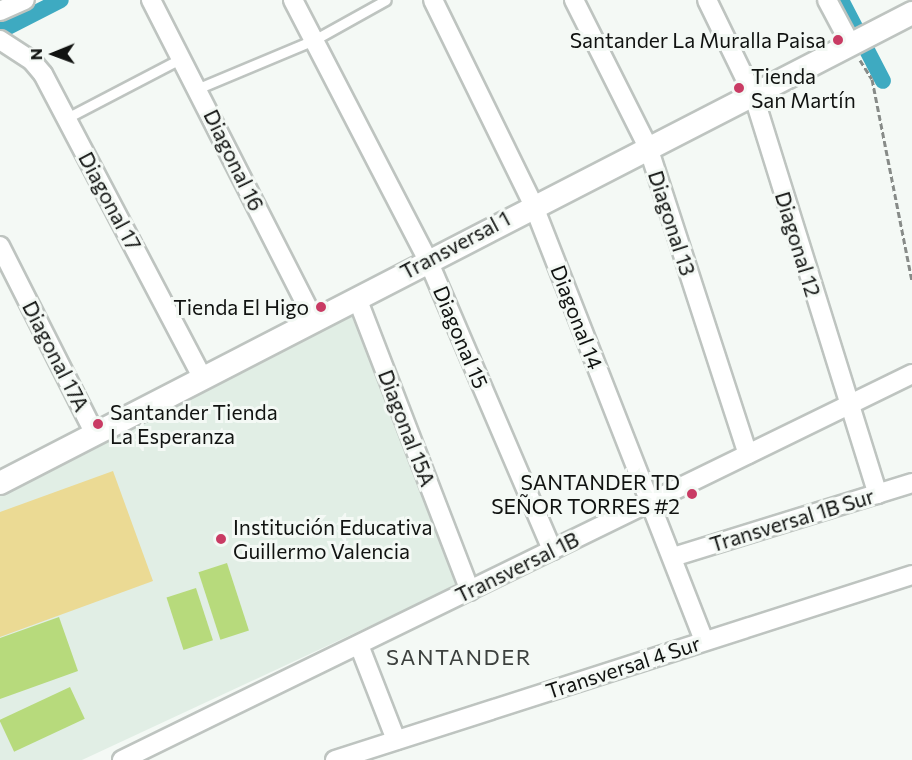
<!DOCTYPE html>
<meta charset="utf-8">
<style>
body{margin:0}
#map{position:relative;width:912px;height:760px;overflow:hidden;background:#f4f9f5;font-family:Commissioner,sans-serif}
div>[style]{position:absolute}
.built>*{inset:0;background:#e1eee5}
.green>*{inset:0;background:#ebda94}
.canal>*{height:16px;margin:-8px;padding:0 8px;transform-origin:8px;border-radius:8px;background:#3eaac1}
.building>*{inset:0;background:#b7da7c;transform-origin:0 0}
.path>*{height:3px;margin-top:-1.5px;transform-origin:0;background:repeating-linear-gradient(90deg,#878b88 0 6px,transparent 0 9px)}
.roads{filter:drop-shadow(2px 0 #bec4c0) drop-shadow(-2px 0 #bec4c0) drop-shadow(0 2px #bec4c0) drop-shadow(0 -2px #bec4c0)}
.service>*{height:9px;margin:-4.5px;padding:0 4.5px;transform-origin:4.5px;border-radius:4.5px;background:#fff}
.minor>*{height:18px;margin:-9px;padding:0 9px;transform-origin:9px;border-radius:9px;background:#fff}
.tertiary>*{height:22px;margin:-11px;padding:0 11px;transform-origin:11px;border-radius:11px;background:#fff}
.dots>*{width:16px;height:16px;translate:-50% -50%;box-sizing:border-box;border:3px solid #f4f9f5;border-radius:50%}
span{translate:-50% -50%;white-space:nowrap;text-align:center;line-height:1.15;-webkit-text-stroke:6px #f4f9f5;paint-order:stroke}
.poi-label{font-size:21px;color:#111311}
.right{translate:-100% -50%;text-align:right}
.left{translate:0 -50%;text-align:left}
.street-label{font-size:21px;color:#111311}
.neighbourhood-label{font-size:22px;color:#3d413e;letter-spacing:1.5px}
.north{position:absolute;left:24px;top:24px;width:60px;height:60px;-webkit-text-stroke:4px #f4f9f5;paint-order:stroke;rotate:269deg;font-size:16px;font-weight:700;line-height:24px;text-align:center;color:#111311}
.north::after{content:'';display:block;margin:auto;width:21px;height:27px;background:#111311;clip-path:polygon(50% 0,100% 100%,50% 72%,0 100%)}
</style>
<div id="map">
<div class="built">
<div style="clip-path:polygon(358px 312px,460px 584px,82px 760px,0 760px,0 495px)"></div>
</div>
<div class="green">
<div style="clip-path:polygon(113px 471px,153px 581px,0 637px,0 512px)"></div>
</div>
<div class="canal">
<div style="left:841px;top:0;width:91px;rotate:62.6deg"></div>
<div style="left:0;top:31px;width:68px;rotate:-26.9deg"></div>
</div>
<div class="building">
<div style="left:227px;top:563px;width:71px;height:30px;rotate:72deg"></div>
<div style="left:196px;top:588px;width:55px;height:31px;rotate:72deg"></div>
<div style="clip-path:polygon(59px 617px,78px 671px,0 699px,0 638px)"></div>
<div style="left:70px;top:687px;width:35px;height:78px;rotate:65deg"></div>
</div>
<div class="path">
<div style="left:860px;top:60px;width:22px;rotate:58deg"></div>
<div style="left:872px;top:79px;width:206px;rotate:78.8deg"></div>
</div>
<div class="roads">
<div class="service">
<div style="left:199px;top:88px;width:125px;rotate:-22.7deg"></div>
<div style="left:314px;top:40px;width:82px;rotate:-29.1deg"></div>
<div style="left:67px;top:118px;width:130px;rotate:-27.6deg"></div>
</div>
<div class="minor">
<div style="left:151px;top:0;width:361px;rotate:63deg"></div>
<div style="left:293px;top:0;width:291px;rotate:62.6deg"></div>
<div style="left:427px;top:258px;width:318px;rotate:66.8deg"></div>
<div style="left:433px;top:0;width:227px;rotate:63.9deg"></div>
<div style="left:533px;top:204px;width:469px;rotate:68.6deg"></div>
<div style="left:574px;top:0;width:165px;rotate:63.3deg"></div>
<div style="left:648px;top:147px;width:323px;rotate:72deg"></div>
<div style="left:707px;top:0;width:108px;rotate:64.1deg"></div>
<div style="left:754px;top:97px;width:416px;rotate:72.7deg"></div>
<div style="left:827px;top:0;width:49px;rotate:61.9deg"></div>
<div style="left:0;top:11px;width:27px;rotate:-24deg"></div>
<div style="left:0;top:40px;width:38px;rotate:33deg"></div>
<div style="left:32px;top:61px;width:17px;rotate:50deg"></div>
<div style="left:43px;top:74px;width:342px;rotate:62.3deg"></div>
<div style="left:0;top:246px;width:211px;rotate:63.2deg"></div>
<div style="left:357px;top:298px;width:314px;rotate:68.9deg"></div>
<div style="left:673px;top:557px;width:250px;rotate:-17.2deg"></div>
<div style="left:359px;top:645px;width:102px;rotate:68.7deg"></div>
<div style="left:122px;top:760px;width:879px;rotate:-26.04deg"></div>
<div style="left:335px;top:760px;width:606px;rotate:-17.78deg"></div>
</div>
<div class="tertiary">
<div style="left:0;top:483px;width:1026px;rotate:-27.26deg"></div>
</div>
</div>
<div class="dots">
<div style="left:838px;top:40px;background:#c93b64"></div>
<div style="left:739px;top:88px;background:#c93b64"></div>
<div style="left:321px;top:307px;background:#c93b64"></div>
<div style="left:98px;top:424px;background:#c93b64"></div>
<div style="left:692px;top:494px;background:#c93b64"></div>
<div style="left:221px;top:539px;background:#c93b64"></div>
</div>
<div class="poi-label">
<span class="right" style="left:826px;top:40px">Santander La Muralla Paisa</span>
<span class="left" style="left:751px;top:88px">Tienda<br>San Martín</span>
<span class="right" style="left:309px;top:307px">Tienda El Higo</span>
<span class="left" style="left:110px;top:424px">Santander Tienda<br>La Esperanza</span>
<span class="right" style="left:680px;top:494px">SANTANDER TD<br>SEÑOR TORRES #2</span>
<span class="left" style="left:233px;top:539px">Institución Educativa<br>Guillermo Valencia</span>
</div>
<div class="street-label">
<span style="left:234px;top:160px;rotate:64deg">Diagonal 16</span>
<span style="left:110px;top:201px;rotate:62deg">Diagonal 17</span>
<span style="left:672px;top:223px;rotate:72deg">Diagonal 13</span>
<span style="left:798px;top:244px;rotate:73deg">Diagonal 12</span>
<span style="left:455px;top:245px;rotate:-28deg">Transversal 1</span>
<span style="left:577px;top:317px;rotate:69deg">Diagonal 14</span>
<span style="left:461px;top:337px;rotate:67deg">Diagonal 15</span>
<span style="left:56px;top:356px;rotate:63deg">Diagonal 17A</span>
<span style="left:407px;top:428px;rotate:69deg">Diagonal 15A</span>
<span style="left:792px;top:520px;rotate:-17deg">Transversal 1B Sur</span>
<span style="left:517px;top:567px;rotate:-26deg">Transversal 1B</span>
<span style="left:623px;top:667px;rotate:-18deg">Transversal 4 Sur</span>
</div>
<div class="neighbourhood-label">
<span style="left:459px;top:657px">SANTANDER</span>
</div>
<div class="north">N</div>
</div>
